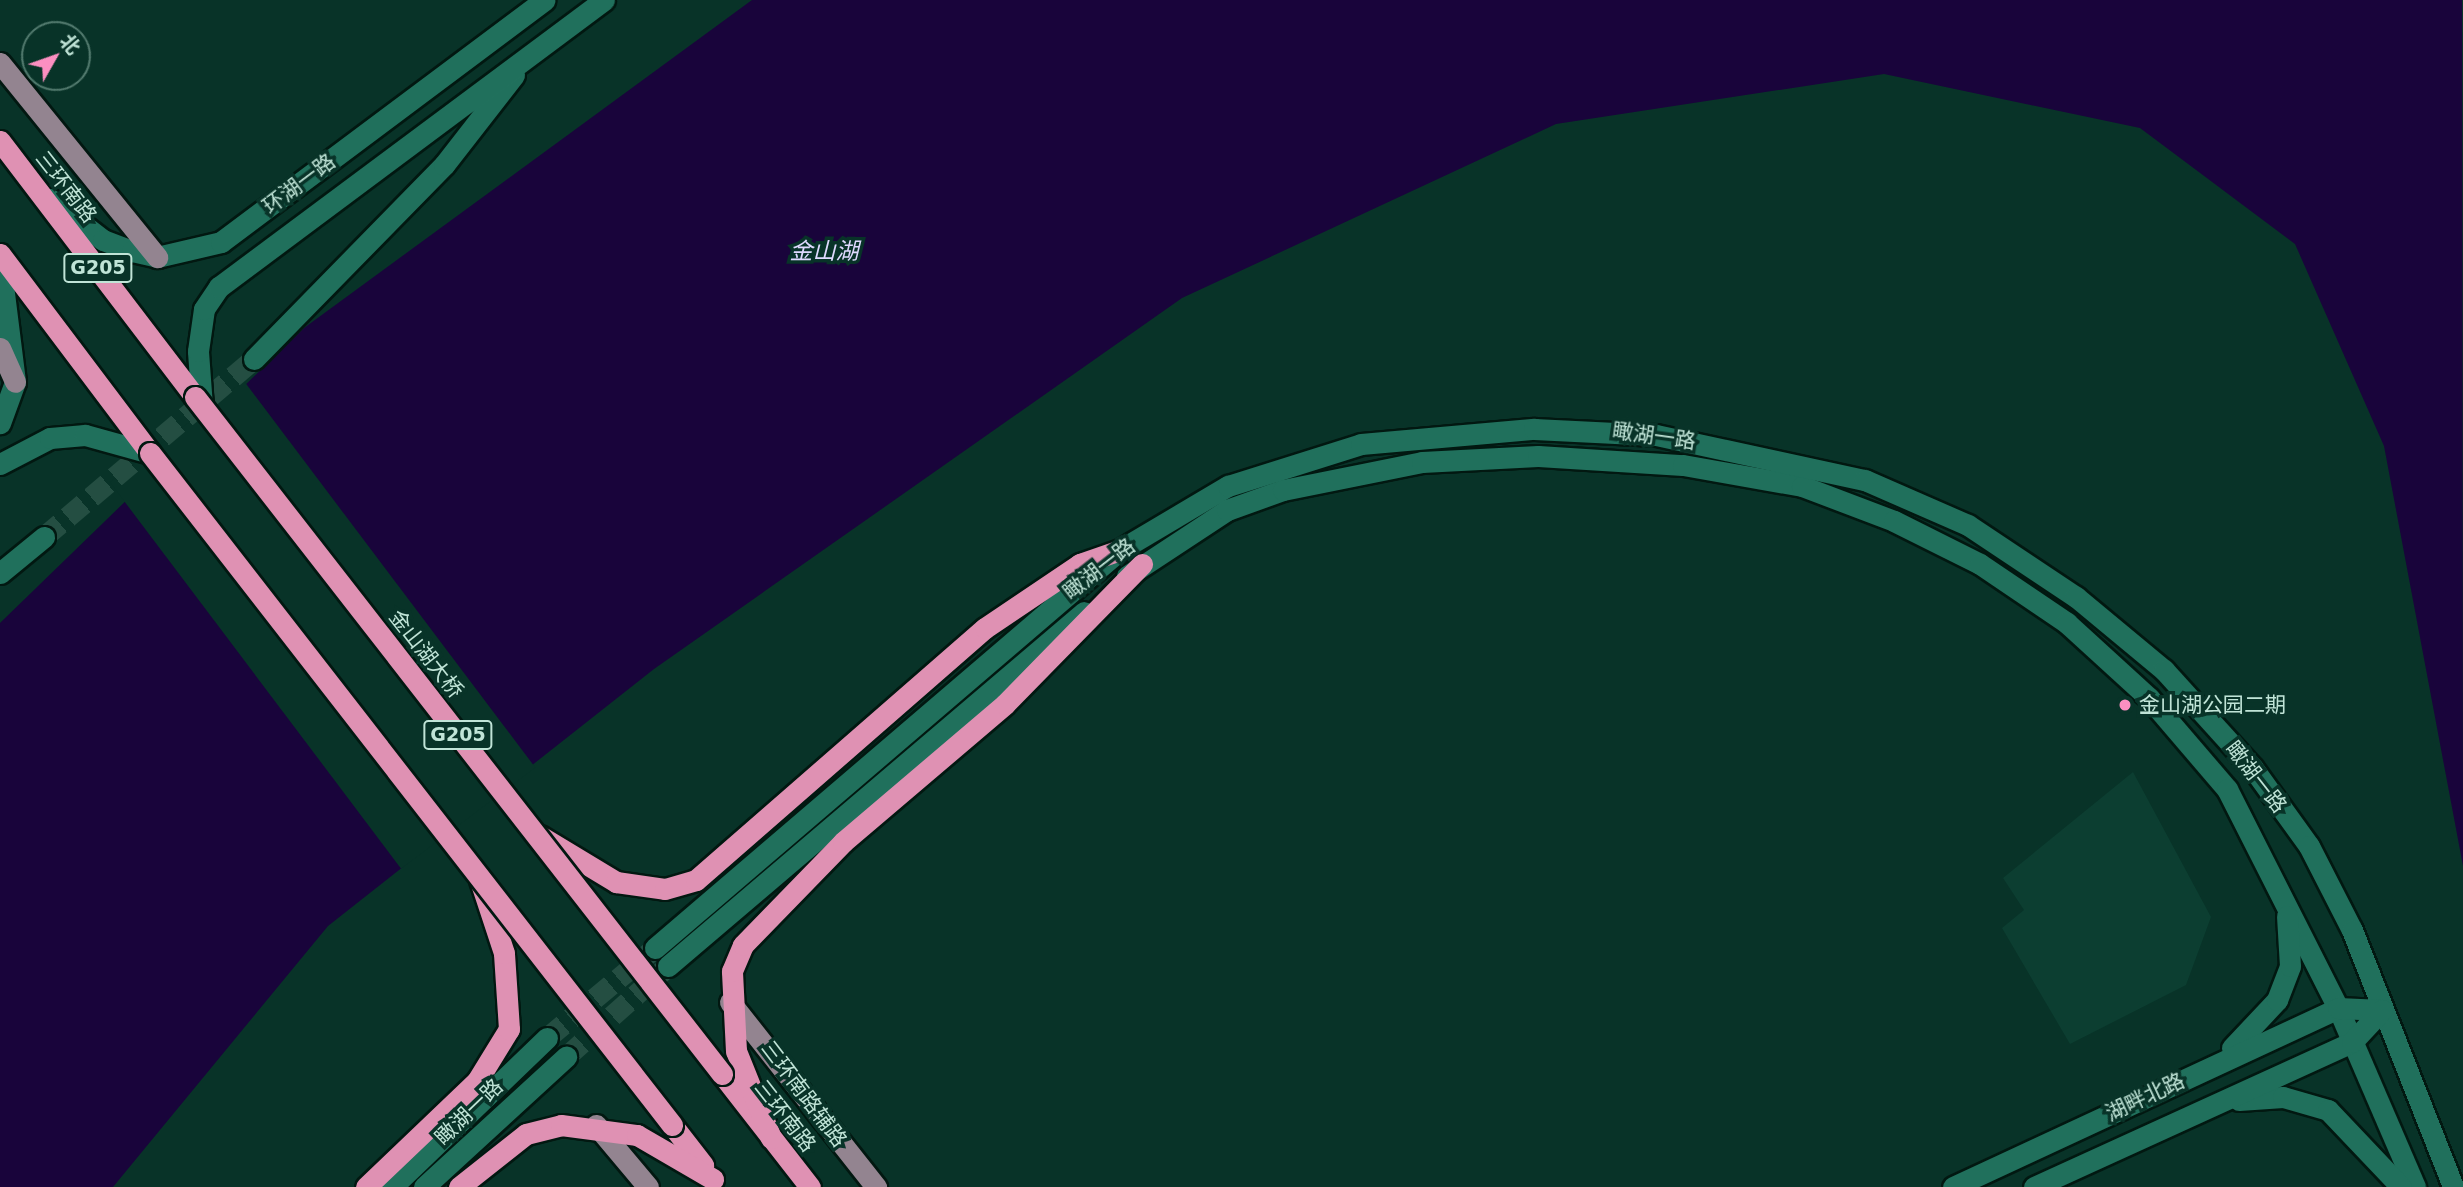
<!DOCTYPE html>
<meta charset="utf-8">
<style>
body{margin:0}
#map{position:relative;width:2463px;height:1187px;overflow:hidden;background:#083328;font-family:"DejaVu Sans","Noto Sans SC",sans-serif}
div>[style]{position:absolute}
.built>*{inset:0;background:#0c3e31}
.water>*{inset:0;background:#19043b}
.pier>*{inset:0;background:#083328;transform-origin:0 0}
.secondary-tunnel>*{height:21px;margin-top:-10.5px;transform-origin:0;background:repeating-linear-gradient(90deg,#244e42 0 21px,transparent 0 31px)}
.roads{filter:drop-shadow(2px 0 #021811) drop-shadow(-2px 0 #021811) drop-shadow(0 2px #021811) drop-shadow(0 -2px #021811)}
.secondary>*{height:21px;margin:-10.5px;padding:0 10.5px;transform-origin:10.5px;border-radius:10.5px;background:#20705c}
.primary>*{height:21px;margin:-10.5px;padding:0 10.5px;transform-origin:10.5px;border-radius:10.5px;background:#938490}
.highway>*{height:21px;margin:-10.5px;padding:0 10.5px;transform-origin:10.5px;border-radius:10.5px;background:#df91b3}
.bridges{filter:drop-shadow(2px 0 #021811) drop-shadow(-2px 0 #021811) drop-shadow(0 2px #021811) drop-shadow(0 -2px #021811)}
.highway-bridge>*{height:21px;margin:-10.5px;padding:0 10.5px;transform-origin:10.5px;border-radius:10.5px;background:#df91b3}
.dots>*{width:19px;height:19px;translate:-50% -50%;box-sizing:border-box;border:4px solid #083328;border-radius:50%}
span{translate:-50% -50%;white-space:nowrap;text-align:center;line-height:1.15;-webkit-text-stroke:7px #083328;paint-order:stroke}
.shield-label span{padding:2px 5px;background:#083328;border:2px solid;border-radius:5px;-webkit-text-stroke-width:0}
.shield-label{font-size:19px;color:#c0e4d7;font-weight:700}
.street-label{font-size:21px;color:#c0e4d7}
.poi-label{font-size:21px;color:#c0e4d7}
.left{translate:0 -50%;text-align:left}
.water-label{font-size:23px;color:#ded9fe;font-style:italic}
.north{position:absolute;left:21px;top:21px;width:70px;height:70px;box-sizing:border-box;background:#083328;border:2px solid #527a6e;border-radius:50%;rotate:50deg;font-size:19px;font-weight:700;line-height:28px;text-align:center;color:#c0e4d7}
.north::after{content:'';display:block;margin:auto;width:24px;height:32px;background:#fc8fc1;clip-path:polygon(50% 0,100% 100%,50% 72%,0 100%)}
</style>
<div id="map">
<div class="built">
<div style="clip-path:polygon(2133px 772px,2211px 917px,2186px 985px,2070px 1044px,2002px 928px,2024px 910px,2003px 878px)"></div>
</div>
<div class="water">
<div style="clip-path:polygon(752px 0,2462px 0,2463px 866px,2384px 446px,2295px 244px,2140px 128px,1884px 74px,1556px 124px,1182px 298px,654px 669px,328px 926px,113px 1187px,0 1187px,0 623px,304px 328px)"></div>
</div>
<div class="pier">
<div style="left:244px;top:381px;width:484px;height:168px;rotate:53deg"></div>
</div>
<div class="secondary-tunnel">
<div style="left:44px;top:537px;width:275px;rotate:-40.3deg"></div>
<div style="left:547px;top:1038px;width:141px;rotate:-39.8deg"></div>
<div style="left:566px;top:1057px;width:137px;rotate:-41.7deg"></div>
</div>
<div class="roads">
<div class="secondary">
<div style="left:50px;top:199px;width:67px;rotate:37.7deg"></div>
<div style="left:103px;top:240px;width:31px;rotate:21deg"></div>
<div style="left:132px;top:251px;width:26px;rotate:13deg"></div>
<div style="left:157px;top:257px;width:66px;rotate:-13.2deg"></div>
<div style="left:221px;top:242px;width:404px;rotate:-36.8deg"></div>
<div style="left:0;top:261px;width:122px;rotate:82.9deg"></div>
<div style="left:15px;top:382px;width:44px;rotate:110.1deg"></div>
<div style="left:254px;top:359px;width:272px;rotate:-45.6deg"></div>
<div style="left:444px;top:165px;width:114px;rotate:-52.1deg"></div>
<div style="left:202px;top:406px;width:55px;rotate:-94.2deg"></div>
<div style="left:198px;top:351px;width:42px;rotate:-81.9deg"></div>
<div style="left:204px;top:309px;width:27px;rotate:-56deg"></div>
<div style="left:219px;top:287px;width:480px;rotate:-36.7deg"></div>
<div style="left:0;top:464px;width:56px;rotate:-27.5deg"></div>
<div style="left:50px;top:438px;width:35px;rotate:-5deg"></div>
<div style="left:85px;top:435px;width:67px;rotate:15.5deg"></div>
<div style="left:0;top:573px;width:57px;rotate:-39.3deg"></div>
<div style="left:1127px;top:576px;width:120px;rotate:-33.4deg"></div>
<div style="left:1227px;top:510px;width:59px;rotate:-19.7deg"></div>
<div style="left:1283px;top:490px;width:142px;rotate:-11.4deg"></div>
<div style="left:1422px;top:462px;width:116px;rotate:-3deg"></div>
<div style="left:1538px;top:456px;width:145px;rotate:3.6deg"></div>
<div style="left:1683px;top:465px;width:121px;rotate:10deg"></div>
<div style="left:1802px;top:486px;width:98px;rotate:20.8deg"></div>
<div style="left:1894px;top:521px;width:96px;rotate:26.6deg"></div>
<div style="left:1980px;top:564px;width:105px;rotate:34.1deg"></div>
<div style="left:2067px;top:623px;width:111px;rotate:42.4deg"></div>
<div style="left:2149px;top:698px;width:120px;rotate:49.4deg"></div>
<div style="left:2227px;top:789px;width:246px;rotate:63.1deg"></div>
<div style="left:2338px;top:1008px;width:195px;rotate:66.7deg"></div>
<div style="left:655px;top:948px;width:612px;rotate:-40.56deg"></div>
<div style="left:1120px;top:550px;width:126px;rotate:-30.7deg"></div>
<div style="left:1228px;top:486px;width:139px;rotate:-17.5deg"></div>
<div style="left:1361px;top:444px;width:174px;rotate:-5deg"></div>
<div style="left:1534px;top:429px;width:122px;rotate:2.8deg"></div>
<div style="left:1656px;top:435px;width:214px;rotate:12.2deg"></div>
<div style="left:1865px;top:480px;width:112px;rotate:23.6deg"></div>
<div style="left:1968px;top:525px;width:130px;rotate:33.7deg"></div>
<div style="left:2076px;top:597px;width:114px;rotate:39.7deg"></div>
<div style="left:2164px;top:670px;width:131px;rotate:47.8deg"></div>
<div style="left:2252px;top:767px;width:97px;rotate:54.2deg"></div>
<div style="left:2309px;top:846px;width:94px;rotate:62.9deg"></div>
<div style="left:2352px;top:930px;width:276px;rotate:68.5deg"></div>
<div style="left:668px;top:966px;width:546px;rotate:-40.4deg"></div>
<div style="left:2232px;top:1048px;width:66px;rotate:-46.8deg"></div>
<div style="left:2277px;top:1000px;width:36px;rotate:-69deg"></div>
<div style="left:2290px;top:966px;width:50px;rotate:-93.4deg"></div>
<div style="left:2239px;top:1100px;width:44px;rotate:-3.9deg"></div>
<div style="left:2283px;top:1097px;width:47px;rotate:16.1deg"></div>
<div style="left:2328px;top:1110px;width:106px;rotate:46.5deg"></div>
<div style="left:392px;top:1187px;width:215px;rotate:-43.9deg"></div>
<div style="left:424px;top:1187px;width:193px;rotate:-42.5deg"></div>
<div style="left:1953px;top:1187px;width:425px;rotate:-24.9deg"></div>
<div style="left:2338px;top:1008px;width:44px;rotate:2.6deg"></div>
<div style="left:2034px;top:1187px;width:349px;rotate:-24.5deg"></div>
<div style="left:2352px;top:1042px;width:44px;rotate:-46.8deg"></div>
</div>
<div class="primary">
<div style="left:0;top:63px;width:250px;rotate:51deg"></div>
<div style="left:0;top:348px;width:37px;rotate:66deg"></div>
<div style="left:730px;top:1002px;width:236px;rotate:51.7deg"></div>
<div style="left:596px;top:1125px;width:81px;rotate:50deg"></div>
</div>
<div class="highway">
<div style="left:0;top:141px;width:322px;rotate:52.7deg"></div>
<div style="left:0;top:254px;width:249px;rotate:53deg"></div>
<div style="left:540px;top:836px;width:89px;rotate:31.2deg"></div>
<div style="left:616px;top:882px;width:49px;rotate:8.1deg"></div>
<div style="left:665px;top:889px;width:32px;rotate:-16deg"></div>
<div style="left:696px;top:880px;width:383px;rotate:-41.1deg"></div>
<div style="left:985px;top:628px;width:115px;rotate:-34deg"></div>
<div style="left:1080px;top:564px;width:42px;rotate:-19.3deg"></div>
<div style="left:722px;top:1074px;width:143px;rotate:52.1deg"></div>
<div style="left:672px;top:1125px;width:51px;rotate:52.2deg"></div>
<div style="left:771px;top:1138px;width:94px;rotate:-111.9deg"></div>
<div style="left:736px;top:1051px;width:80px;rotate:-92.9deg"></div>
<div style="left:732px;top:971px;width:28px;rotate:-67deg"></div>
<div style="left:743px;top:945px;width:144px;rotate:-45.8deg"></div>
<div style="left:843px;top:842px;width:213px;rotate:-40.4deg"></div>
<div style="left:1005px;top:704px;width:196px;rotate:-45.6deg"></div>
<div style="left:366px;top:1187px;width:153px;rotate:-43.7deg"></div>
<div style="left:477px;top:1081px;width:61px;rotate:-58.4deg"></div>
<div style="left:509px;top:1029px;width:76px;rotate:-93.8deg"></div>
<div style="left:504px;top:953px;width:77px;rotate:-108.2deg"></div>
<div style="left:459px;top:1187px;width:85px;rotate:-38.3deg"></div>
<div style="left:526px;top:1134px;width:36px;rotate:-14deg"></div>
<div style="left:561px;top:1125px;width:77px;rotate:7.5deg"></div>
<div style="left:637px;top:1135px;width:88px;rotate:30.1deg"></div>
</div>
</div>
<div class="bridges">
<div class="highway-bridge">
<div style="left:195px;top:397px;width:858px;rotate:52.1deg"></div>
<div style="left:150px;top:453px;width:851px;rotate:52.16deg"></div>
</div>
</div>
<div class="dots">
<div style="left:2125px;top:705px;background:#fc8fc1"></div>
</div>
<div class="shield-label">
<span style="left:98px;top:268px">G205</span>
<span style="left:458px;top:735px">G205</span>
</div>
<div class="street-label">
<span style="left:299px;top:184px;rotate:-37deg">环湖一路</span>
<span style="left:66px;top:187px;rotate:52deg">三环南路</span>
<span style="left:1654px;top:436px;rotate:8deg">瞰湖一路</span>
<span style="left:1099px;top:569px;rotate:-38deg">瞰湖一路</span>
<span style="left:426px;top:654px;rotate:52deg">金山湖大桥</span>
<span style="left:2256px;top:777px;rotate:52deg">瞰湖一路</span>
<span style="left:804px;top:1094px;rotate:53deg">三环南路辅路</span>
<span style="left:2145px;top:1097px;rotate:-25deg">湖畔北路</span>
<span style="left:469px;top:1112px;rotate:-44deg">瞰湖一路</span>
<span style="left:785px;top:1116px;rotate:52deg">三环南路</span>
</div>
<div class="poi-label">
<span class="left" style="left:2139px;top:705px">金山湖公园二期</span>
</div>
<div class="water-label">
<span style="left:824px;top:251px">金山湖</span>
</div>
<div class="north">北</div>
</div>
